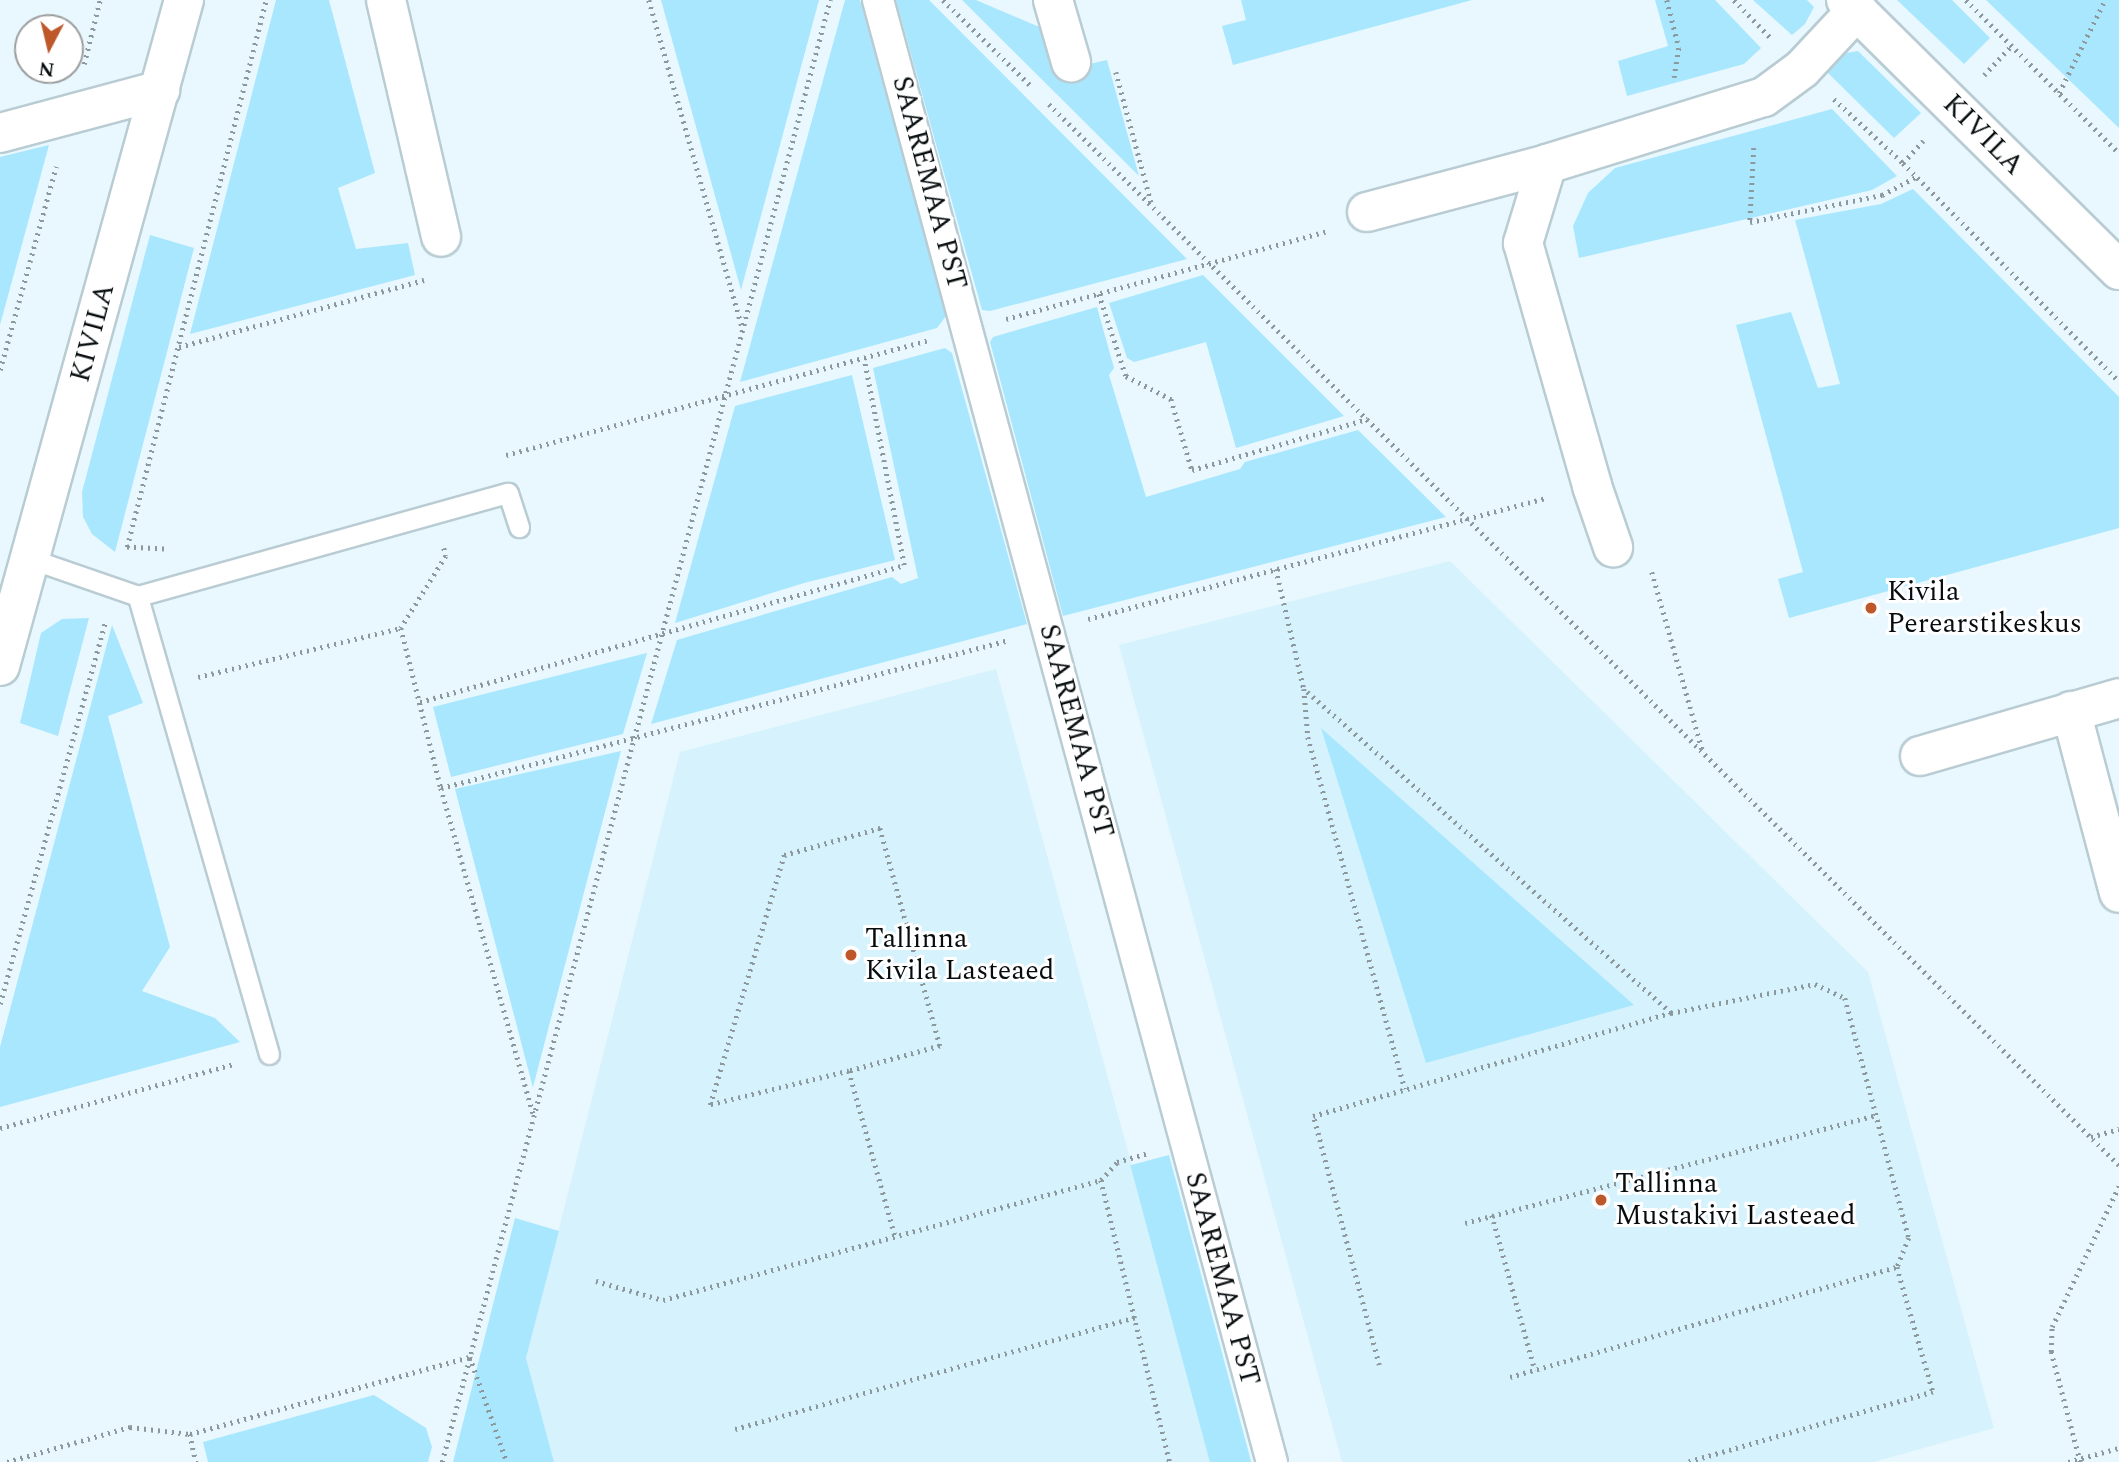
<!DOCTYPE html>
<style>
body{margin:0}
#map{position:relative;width:2119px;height:1462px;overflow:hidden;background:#e8f8fe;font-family:Spectral,serif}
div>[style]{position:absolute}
.built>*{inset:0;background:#d6f2fd}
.green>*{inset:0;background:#a8e7fe;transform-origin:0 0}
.path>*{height:4.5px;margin-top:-2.25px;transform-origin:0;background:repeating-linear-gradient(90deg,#8c989c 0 2px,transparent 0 7px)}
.roads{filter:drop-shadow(2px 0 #b9ccd3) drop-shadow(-2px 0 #b9ccd3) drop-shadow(0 2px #b9ccd3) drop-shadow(0 -2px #b9ccd3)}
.service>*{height:19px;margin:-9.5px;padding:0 9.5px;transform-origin:9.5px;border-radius:9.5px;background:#fff}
.pedestrian>*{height:30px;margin:-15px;padding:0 15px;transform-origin:15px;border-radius:15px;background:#fff}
.minor>*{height:38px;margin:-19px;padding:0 19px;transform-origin:19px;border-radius:19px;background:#fff}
.tertiary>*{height:38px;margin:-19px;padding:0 19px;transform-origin:19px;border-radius:19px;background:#fff}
.dots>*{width:19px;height:19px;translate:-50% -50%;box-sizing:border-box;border:4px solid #fff;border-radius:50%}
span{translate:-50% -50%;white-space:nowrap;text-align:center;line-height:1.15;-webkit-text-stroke:6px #fff;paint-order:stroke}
.street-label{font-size:28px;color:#070d0f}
.poi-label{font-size:28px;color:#070d0f}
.left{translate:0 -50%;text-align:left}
.north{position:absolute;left:14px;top:14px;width:70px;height:70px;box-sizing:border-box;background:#fff;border:2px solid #9c9e9f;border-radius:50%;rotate:187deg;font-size:19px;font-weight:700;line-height:28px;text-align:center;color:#070d0f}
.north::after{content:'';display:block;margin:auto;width:24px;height:32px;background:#be582b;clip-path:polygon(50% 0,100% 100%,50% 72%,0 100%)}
</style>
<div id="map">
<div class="built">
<div style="clip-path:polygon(1450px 561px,1868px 972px,1994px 1428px,1874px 1462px,1342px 1462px,1119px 645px)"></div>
<div style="clip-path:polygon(996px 669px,1213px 1462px,554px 1462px,526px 1358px,680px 752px)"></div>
</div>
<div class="green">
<div style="clip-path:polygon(276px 0,329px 0,375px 173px,338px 188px,356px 249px,408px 243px,415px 275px,190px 334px)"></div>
<div style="clip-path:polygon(661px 0,819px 0,741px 290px)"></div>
<div style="clip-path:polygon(845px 0,860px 0,946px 316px,937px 328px,740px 382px)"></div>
<div style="clip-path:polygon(896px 0,929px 0,1187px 259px,990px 311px,982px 310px)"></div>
<div style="clip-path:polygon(962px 0,976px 0,1051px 32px,1063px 70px,1107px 60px,1139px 176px)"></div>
<div style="clip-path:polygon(1241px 0,1472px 0,1233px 65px,1222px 26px,1246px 20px)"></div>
<div style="clip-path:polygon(1655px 0,1715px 0,1761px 48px,1744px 64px,1627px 96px,1618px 61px,1668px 46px)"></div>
<div style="clip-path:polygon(1753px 0,1807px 0,1814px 7px,1805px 24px,1792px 35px)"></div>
<div style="clip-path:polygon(1897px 0,1952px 0,1990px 38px,1964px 64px)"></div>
<div style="clip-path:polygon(1986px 0,2119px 0,2119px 128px)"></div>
<div style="clip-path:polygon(1858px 51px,1921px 113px,1894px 138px,1825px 70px,1840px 54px)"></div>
<div style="clip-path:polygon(1832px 109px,1897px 176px,1872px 190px,1579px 258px,1573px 226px,1588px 193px,1615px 168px)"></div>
<div style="clip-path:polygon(49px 145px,0 325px,0 157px)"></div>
<div style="clip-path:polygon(1913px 189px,2119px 397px,2119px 528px,1789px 618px,1778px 579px,1803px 572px,1736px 325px,1791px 312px,1818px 388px,1840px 384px,1795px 220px,1881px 204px)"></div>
<div style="clip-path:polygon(150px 235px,194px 248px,115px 552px,92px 534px,83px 517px,82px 492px)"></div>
<div style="clip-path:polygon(1203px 275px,1344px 416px,1236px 448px,1206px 342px,1134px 362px,1127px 358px,1109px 303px)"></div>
<div style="clip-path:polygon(1097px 307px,1114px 368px,1109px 375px,1146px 497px,1240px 469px,1245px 462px,1358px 430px,1446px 517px,1063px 616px,990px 342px,993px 337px)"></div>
<div style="clip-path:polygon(945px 348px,952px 353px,1027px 624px,651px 724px,677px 640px,892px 577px,901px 584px,918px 578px,873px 368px)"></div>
<div style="clip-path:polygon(852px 375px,895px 560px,804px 583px,675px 623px,735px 406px)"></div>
<div style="clip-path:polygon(89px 618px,58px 736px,20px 723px,41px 633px,62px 619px)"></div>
<div style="clip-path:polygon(112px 625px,143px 703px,108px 716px,170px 947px,142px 991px,215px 1018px,240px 1042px,0 1107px,0 1047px)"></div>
<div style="clip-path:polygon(647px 653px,623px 734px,451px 777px,433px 707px)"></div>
<div style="clip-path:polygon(1321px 728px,1634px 1005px,1426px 1063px)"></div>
<div style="clip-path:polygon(621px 751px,533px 1087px,533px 1088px,455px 789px)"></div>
<div style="left:1169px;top:1155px;width:318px;height:40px;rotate:75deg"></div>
<div style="clip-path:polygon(515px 1218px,559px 1231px,526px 1358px,554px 1462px,453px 1462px)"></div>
<div style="clip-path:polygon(374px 1395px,426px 1428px,432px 1447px,428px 1462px,208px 1462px,203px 1442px)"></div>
</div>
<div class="path">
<div style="left:649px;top:0;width:339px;rotate:74.1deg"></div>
<div style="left:943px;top:0;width:122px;rotate:44.3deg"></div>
<div style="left:1667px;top:0;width:49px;rotate:76deg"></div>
<div style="left:1679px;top:48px;width:30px;rotate:99deg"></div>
<div style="left:1734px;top:0;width:52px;rotate:45.8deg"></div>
<div style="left:1966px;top:0;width:216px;rotate:45deg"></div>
<div style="left:84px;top:64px;width:66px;rotate:-76deg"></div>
<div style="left:1116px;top:72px;width:138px;rotate:74.9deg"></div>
<div style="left:1984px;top:75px;width:41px;rotate:-47deg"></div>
<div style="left:2059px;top:93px;width:104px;rotate:-63.7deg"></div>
<div style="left:1834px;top:99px;width:94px;rotate:42.8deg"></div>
<div style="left:1903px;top:163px;width:307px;rotate:45.3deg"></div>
<div style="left:1049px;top:104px;width:1507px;rotate:44.76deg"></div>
<div style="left:1754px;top:148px;width:74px;rotate:93.1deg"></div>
<div style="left:1750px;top:222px;width:135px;rotate:-11.6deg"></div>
<div style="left:1882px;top:195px;width:38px;rotate:-28deg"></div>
<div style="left:1903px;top:163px;width:30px;rotate:-48deg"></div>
<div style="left:1099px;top:294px;width:86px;rotate:71.8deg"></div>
<div style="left:1126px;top:376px;width:51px;rotate:27.1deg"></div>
<div style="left:1171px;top:399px;width:74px;rotate:73.5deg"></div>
<div style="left:1192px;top:470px;width:183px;rotate:-16.2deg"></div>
<div style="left:1006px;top:319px;width:331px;rotate:-15.3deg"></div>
<div style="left:179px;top:347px;width:254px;rotate:-15.3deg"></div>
<div style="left:0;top:370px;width:211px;rotate:-74.6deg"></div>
<div style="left:506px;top:455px;width:436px;rotate:-15.2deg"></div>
<div style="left:444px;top:548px;width:8px;rotate:76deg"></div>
<div style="left:446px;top:556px;width:85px;rotate:122deg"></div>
<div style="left:401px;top:628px;width:165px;rotate:76deg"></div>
<div style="left:441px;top:788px;width:339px;rotate:74.2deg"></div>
<div style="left:164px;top:549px;width:37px;rotate:-177deg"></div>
<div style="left:127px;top:547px;width:564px;rotate:-75.74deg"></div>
<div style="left:1276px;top:569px;width:123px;rotate:76.9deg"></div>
<div style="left:1652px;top:572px;width:187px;rotate:74.2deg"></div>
<div style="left:1088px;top:619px;width:475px;rotate:-14.8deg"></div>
<div style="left:198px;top:677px;width:209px;rotate:-13.6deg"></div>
<div style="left:420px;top:702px;width:503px;rotate:-15.8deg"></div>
<div style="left:904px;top:565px;width:210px;rotate:-101deg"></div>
<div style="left:441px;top:788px;width:587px;rotate:-14.6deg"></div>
<div style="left:0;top:1004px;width:396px;rotate:-74.6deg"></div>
<div style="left:1671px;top:1013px;width:147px;rotate:-11.4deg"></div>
<div style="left:1815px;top:984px;width:33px;rotate:25deg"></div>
<div style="left:1845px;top:998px;width:248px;rotate:75.1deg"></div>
<div style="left:1909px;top:1238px;width:31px;rotate:112deg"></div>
<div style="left:849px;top:1071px;width:143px;rotate:166.3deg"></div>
<div style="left:710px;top:1105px;width:261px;rotate:-73.5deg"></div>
<div style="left:784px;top:855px;width:100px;rotate:-15.7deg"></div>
<div style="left:880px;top:828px;width:226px;rotate:74.6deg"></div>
<div style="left:940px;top:1046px;width:94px;rotate:164.6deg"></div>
<div style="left:849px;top:1071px;width:171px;rotate:74.4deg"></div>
<div style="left:0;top:1128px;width:243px;rotate:-15.3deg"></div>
<div style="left:2091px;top:1137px;width:29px;rotate:-16deg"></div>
<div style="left:1101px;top:1180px;width:24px;rotate:-48deg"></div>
<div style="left:1117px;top:1162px;width:32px;rotate:-16deg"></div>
<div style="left:1492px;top:1215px;width:161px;rotate:74.5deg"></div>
<div style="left:1465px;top:1223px;width:426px;rotate:-14.7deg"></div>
<div style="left:596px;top:1281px;width:70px;rotate:15.8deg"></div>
<div style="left:663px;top:1300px;width:454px;rotate:-15.3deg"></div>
<div style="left:1101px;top:1180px;width:290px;rotate:76.3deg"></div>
<div style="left:1379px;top:1365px;width:258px;rotate:-104.8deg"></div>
<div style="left:1313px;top:1116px;width:373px;rotate:-16.1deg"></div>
<div style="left:1671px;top:1013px;width:490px;rotate:-138.6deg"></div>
<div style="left:1304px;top:689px;width:48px;rotate:85.2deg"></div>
<div style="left:1308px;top:737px;width:365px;rotate:74.6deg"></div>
<div style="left:1510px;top:1377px;width:402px;rotate:-15.9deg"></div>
<div style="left:1897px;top:1267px;width:130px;rotate:73.9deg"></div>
<div style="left:1933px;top:1392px;width:254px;rotate:164deg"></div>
<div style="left:735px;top:1429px;width:415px;rotate:-15.6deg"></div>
<div style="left:190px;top:1434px;width:29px;rotate:78deg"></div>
<div style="left:7px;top:1462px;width:128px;rotate:-15.9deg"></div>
<div style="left:130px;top:1427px;width:60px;rotate:6.7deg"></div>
<div style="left:190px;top:1434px;width:290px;rotate:-15.4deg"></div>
<div style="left:470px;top:1357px;width:111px;rotate:70.6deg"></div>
<div style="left:442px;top:1462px;width:1513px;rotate:-75.14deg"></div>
<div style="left:2068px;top:1462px;width:53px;rotate:-15.4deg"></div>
<div style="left:2080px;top:1462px;width:114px;rotate:-104.8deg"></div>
<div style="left:2051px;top:1352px;width:25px;rotate:-88deg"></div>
<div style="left:2052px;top:1327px;width:156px;rotate:-64.6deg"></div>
</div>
<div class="roads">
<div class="service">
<div style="left:31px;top:559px;width:113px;rotate:19.1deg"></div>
<div style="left:269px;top:1054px;width:476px;rotate:-106deg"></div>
<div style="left:138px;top:596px;width:384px;rotate:-15.6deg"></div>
<div style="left:508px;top:493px;width:36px;rotate:72deg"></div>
</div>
<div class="pedestrian">
<div style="left:878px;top:0;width:1514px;rotate:74.92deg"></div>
</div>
<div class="minor">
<div style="left:386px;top:0;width:243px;rotate:76.9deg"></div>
<div style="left:1053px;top:0;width:65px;rotate:73.8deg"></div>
<div style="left:0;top:133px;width:166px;rotate:-15deg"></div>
<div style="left:1547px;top:164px;width:83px;rotate:106.9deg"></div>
<div style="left:1523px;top:243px;width:253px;rotate:74.1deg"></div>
<div style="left:1592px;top:486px;width:65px;rotate:71deg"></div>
<div style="left:1367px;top:212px;width:186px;rotate:-14.9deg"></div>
<div style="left:1547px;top:164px;width:227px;rotate:-17.2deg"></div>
<div style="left:1764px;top:97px;width:47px;rotate:-36.4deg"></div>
<div style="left:1802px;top:69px;width:81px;rotate:-47deg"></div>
<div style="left:0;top:666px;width:691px;rotate:-74.56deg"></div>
<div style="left:2071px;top:711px;width:188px;rotate:75.2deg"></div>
<div style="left:1920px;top:756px;width:207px;rotate:-16.2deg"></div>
</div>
<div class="tertiary">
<div style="left:1846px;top:0;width:384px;rotate:44.7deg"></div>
</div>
</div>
<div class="dots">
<div style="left:1871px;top:608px;background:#be582b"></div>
<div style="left:851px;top:955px;background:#be582b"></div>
<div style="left:1601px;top:1200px;background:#be582b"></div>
</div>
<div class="street-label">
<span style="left:1983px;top:135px;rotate:45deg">KIVILA</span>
<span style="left:929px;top:183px;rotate:75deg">SAAREMAA PST</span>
<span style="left:93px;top:333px;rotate:-75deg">KIVILA</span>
<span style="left:1076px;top:731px;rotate:75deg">SAAREMAA PST</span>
<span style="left:1222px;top:1279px;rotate:75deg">SAAREMAA PST</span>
</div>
<div class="poi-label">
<span class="left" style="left:1887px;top:608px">Kivila<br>Perearstikeskus</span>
<span class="left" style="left:865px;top:955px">Tallinna<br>Kivila Lasteaed</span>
<span class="left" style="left:1615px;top:1200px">Tallinna<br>Mustakivi Lasteaed</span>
</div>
<div class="north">N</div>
</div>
